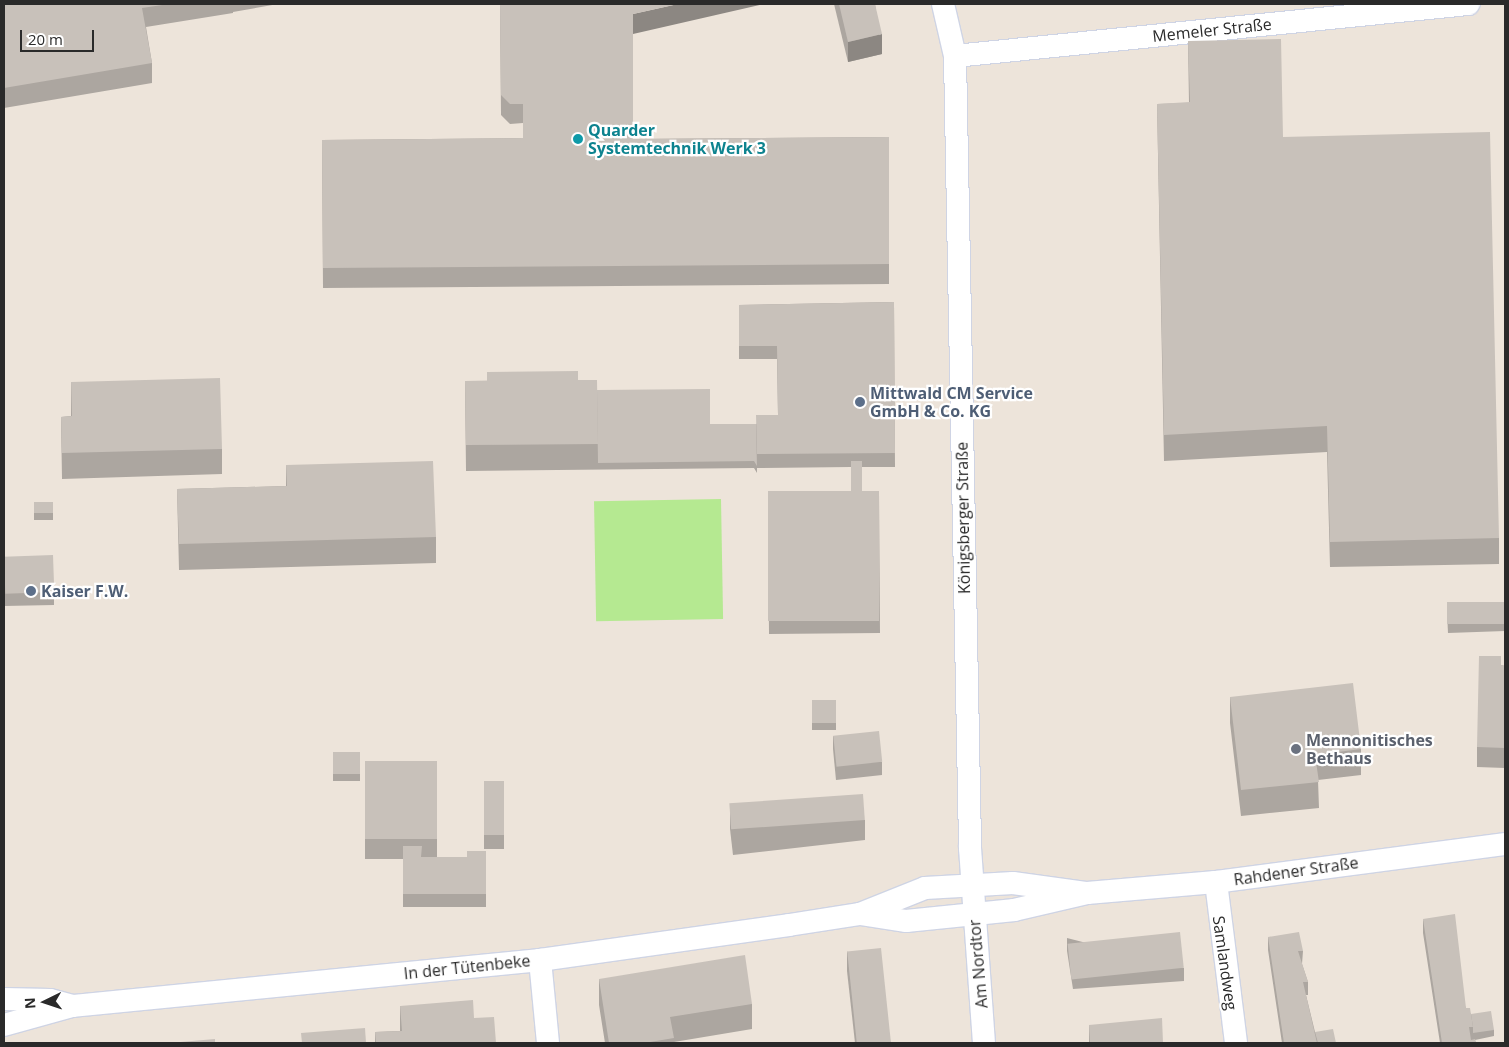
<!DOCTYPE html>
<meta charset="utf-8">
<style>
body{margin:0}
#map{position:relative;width:1509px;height:1047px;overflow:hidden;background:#ede4da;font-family:"Open Sans",sans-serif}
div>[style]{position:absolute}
.green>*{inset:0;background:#b5e991;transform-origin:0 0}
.roads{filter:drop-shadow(1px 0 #cfd4e4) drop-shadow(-1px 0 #cfd4e4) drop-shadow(0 1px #cfd4e4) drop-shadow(0 -1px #cfd4e4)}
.minor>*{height:22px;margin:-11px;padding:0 11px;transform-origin:11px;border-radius:11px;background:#fff}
.wall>*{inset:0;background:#aca6a0;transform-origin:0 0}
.shaded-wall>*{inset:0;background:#8c8782}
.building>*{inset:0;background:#c8c1ba;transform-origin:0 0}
.dots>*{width:14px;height:14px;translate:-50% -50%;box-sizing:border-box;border:2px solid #fff;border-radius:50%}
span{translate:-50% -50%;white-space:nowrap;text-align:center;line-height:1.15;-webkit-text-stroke:4.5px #fff;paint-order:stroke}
.street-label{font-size:16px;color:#2a2a2a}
.culture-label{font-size:16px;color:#0d838f;font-weight:700}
.left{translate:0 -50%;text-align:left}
.service-label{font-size:16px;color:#4e5e75;font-weight:700}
.worship-label{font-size:16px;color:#5b616d;font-weight:700}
.frame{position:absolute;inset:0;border:5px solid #2a2a2a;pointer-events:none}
.north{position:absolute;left:20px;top:977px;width:50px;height:50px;-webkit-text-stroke:4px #fff;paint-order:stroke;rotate:266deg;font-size:14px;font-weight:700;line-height:20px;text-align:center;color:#2a2a2a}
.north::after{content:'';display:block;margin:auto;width:18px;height:22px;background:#2a2a2a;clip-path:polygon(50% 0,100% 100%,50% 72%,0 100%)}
.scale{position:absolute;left:20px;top:30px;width:74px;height:22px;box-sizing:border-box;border:2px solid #2a2a2a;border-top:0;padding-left:6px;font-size:15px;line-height:18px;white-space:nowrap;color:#2a2a2a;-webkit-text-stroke:4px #fff;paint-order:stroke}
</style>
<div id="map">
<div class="green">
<div style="left:721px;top:499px;width:120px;height:127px;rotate:89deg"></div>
</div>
<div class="roads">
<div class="minor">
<div style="left:943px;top:4px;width:53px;rotate:77deg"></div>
<div style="left:955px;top:56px;width:792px;rotate:88.91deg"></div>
<div style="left:970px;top:848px;width:196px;rotate:85.9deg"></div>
<div style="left:955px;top:56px;width:516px;rotate:-5.79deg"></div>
<div style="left:1216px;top:882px;width:162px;rotate:82.9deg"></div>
<div style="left:860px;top:914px;width:47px;rotate:8.7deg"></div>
<div style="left:906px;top:921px;width:109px;rotate:-5.8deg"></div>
<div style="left:1014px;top:910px;width:75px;rotate:-13.1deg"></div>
<div style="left:1087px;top:893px;width:129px;rotate:-4.9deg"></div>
<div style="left:1216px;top:882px;width:291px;rotate:-7.5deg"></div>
<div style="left:540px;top:960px;width:83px;rotate:84.5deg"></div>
<div style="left:4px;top:999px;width:46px;rotate:1.2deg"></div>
<div style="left:50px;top:1000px;width:23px;rotate:15deg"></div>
<div style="left:4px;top:1025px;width:71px;rotate:-15.6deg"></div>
<div style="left:72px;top:1006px;width:470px;rotate:-5.6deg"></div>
<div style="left:540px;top:960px;width:251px;rotate:-8deg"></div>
<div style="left:789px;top:925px;width:72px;rotate:-8.8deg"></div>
<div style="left:860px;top:914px;width:70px;rotate:-21.8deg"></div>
<div style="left:925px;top:888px;width:88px;rotate:-3.3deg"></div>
<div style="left:1013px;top:883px;width:75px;rotate:7.7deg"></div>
</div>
</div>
<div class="wall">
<div style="clip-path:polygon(4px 4px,278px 4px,233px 12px,233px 13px,146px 27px,152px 63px,152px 83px,4px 108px)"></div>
<div style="clip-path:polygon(500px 4px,633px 34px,633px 139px,889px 137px,889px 284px,323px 288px,322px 140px,523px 138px,523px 123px,510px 124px,501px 115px)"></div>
<div style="clip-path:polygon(834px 4px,875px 4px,882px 54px,848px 62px)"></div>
<div style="clip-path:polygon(1188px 41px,1283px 137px,1499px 538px,1499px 564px,1330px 567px,1327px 452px,1164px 461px,1157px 104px,1189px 103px)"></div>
<div style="clip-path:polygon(894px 302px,895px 467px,862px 467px,862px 491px,879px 491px,880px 633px,769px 634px,768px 491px,851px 491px,851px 467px,757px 468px,757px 473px,754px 468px,466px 471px,465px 381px,578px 380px,597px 390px,710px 424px,756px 424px,778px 415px,777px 359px,739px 359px,739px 305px)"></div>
<div style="clip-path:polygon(71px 382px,222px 449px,222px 474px,62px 479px,61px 417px,71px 416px)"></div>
<div style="clip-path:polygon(286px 465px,436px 537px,436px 563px,179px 570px,177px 489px,286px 486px)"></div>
<div style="left:34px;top:502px;width:19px;height:18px"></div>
<div style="clip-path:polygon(4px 556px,54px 592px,54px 605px,4px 606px)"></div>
<div style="clip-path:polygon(1505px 602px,1505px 631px,1448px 633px,1447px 612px)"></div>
<div style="clip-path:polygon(1501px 665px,1505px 666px,1505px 768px,1477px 767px,1477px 747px)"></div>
<div style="clip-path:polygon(1230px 697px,1361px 749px,1361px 775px,1318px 780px,1319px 808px,1241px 816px,1230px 723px)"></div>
<div style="left:812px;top:700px;width:24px;height:30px"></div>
<div style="clip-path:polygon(833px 736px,882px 762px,882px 775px,836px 780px,833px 749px)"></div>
<div style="left:333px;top:752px;width:27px;height:29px"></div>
<div style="clip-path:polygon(365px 761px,437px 761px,437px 857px,467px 857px,486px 851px,486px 907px,403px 907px,403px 859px,365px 859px)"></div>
<div style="left:484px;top:781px;width:20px;height:68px"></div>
<div style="clip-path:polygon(730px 809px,865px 820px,865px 840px,733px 855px,730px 829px)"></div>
<div style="clip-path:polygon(1423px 919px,1466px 1008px,1471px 1014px,1494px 1030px,1494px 1036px,1475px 1040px,1476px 1043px,1440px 1043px,1423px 933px)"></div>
<div style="clip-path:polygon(1268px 937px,1303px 951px,1302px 964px,1308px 982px,1308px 995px,1306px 995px,1315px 1032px,1336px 1043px,1282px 1043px,1268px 950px)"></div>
<div style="clip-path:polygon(1067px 938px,1184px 968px,1184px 981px,1073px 989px,1067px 951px)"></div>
<div style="clip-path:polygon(847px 951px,891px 1043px,855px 1043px,847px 971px)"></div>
<div style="clip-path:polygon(599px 979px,752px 1004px,752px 1029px,674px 1042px,674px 1043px,605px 1043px,599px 1005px)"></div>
<div style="clip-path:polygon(400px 1006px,474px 1018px,496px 1043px,375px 1043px,375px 1032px,400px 1031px)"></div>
<div style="clip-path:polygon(1089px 1025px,1163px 1043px,1089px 1043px)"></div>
</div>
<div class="shaded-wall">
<div style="clip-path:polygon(678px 4px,764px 4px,633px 34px,633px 14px)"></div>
<div style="clip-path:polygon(882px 34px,882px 54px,848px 62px,848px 42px)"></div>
</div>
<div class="building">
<div style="clip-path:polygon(4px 4px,169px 4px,142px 8px,152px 63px,4px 88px)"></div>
<div style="clip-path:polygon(500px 4px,678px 4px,633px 14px,633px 139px,889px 137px,889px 264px,323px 268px,322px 140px,523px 138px,523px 104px,510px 104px,501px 95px)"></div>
<div style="clip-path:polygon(839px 4px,875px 4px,882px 34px,848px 42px)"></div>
<div style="clip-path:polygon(1281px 39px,1283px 137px,1490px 132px,1499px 538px,1330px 542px,1327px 426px,1164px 435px,1157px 104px,1190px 102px,1188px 41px)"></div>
<div style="clip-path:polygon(894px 302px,895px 453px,757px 454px,756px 415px,778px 415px,777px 346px,739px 346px,739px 305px)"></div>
<div style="clip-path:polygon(578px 371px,578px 380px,597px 380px,598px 444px,466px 445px,465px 381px,487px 381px,487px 372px)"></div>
<div style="clip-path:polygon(220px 378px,222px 449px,62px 453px,61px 417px,72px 416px,71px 382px)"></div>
<div style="clip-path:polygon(710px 389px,710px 424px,756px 424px,757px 466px,754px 461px,598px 463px,597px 390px)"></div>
<div style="clip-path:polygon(433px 461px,436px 537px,179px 544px,177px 489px,287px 486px,286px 465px)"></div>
<div style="left:851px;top:461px;width:11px;height:30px"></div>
<div style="left:768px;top:491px;width:111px;height:130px"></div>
<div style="left:34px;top:502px;width:19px;height:11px"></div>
<div style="left:53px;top:555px;width:37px;height:49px;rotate:88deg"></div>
<div style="left:1505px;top:602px;width:22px;height:58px;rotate:90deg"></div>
<div style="clip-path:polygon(1479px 656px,1501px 656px,1501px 665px,1505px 666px,1505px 748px,1477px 747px)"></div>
<div style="clip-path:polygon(1353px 683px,1361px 749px,1315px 755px,1319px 782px,1241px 790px,1230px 697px)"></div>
<div style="left:812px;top:700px;width:24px;height:23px"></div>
<div style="left:879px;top:731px;width:31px;height:46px;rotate:84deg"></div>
<div style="left:333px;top:752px;width:27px;height:22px"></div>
<div style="left:365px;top:761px;width:72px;height:78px"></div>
<div style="left:484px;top:781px;width:20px;height:54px"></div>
<div style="left:863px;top:794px;width:26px;height:134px;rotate:86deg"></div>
<div style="clip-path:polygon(403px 846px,422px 846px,421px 857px,486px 857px,486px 894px,403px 894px)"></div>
<div style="left:467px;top:851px;width:19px;height:6px"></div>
<div style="clip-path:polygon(1455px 914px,1466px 1008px,1470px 1008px,1473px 1027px,1469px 1027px,1471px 1040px,1475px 1039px,1476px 1043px,1442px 1043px,1423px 919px)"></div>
<div style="left:1180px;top:932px;width:36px;height:113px;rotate:84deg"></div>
<div style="clip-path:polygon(1299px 932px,1303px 951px,1298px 951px,1308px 982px,1303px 982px,1317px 1043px,1284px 1043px,1268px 937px)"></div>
<div style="left:881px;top:948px;width:96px;height:34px;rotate:84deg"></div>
<div style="clip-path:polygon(745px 955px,752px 1004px,670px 1017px,674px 1038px,644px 1043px,609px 1043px,599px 979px)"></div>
<div style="clip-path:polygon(473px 1000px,474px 1018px,494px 1017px,496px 1043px,376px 1043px,375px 1032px,402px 1031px,400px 1006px)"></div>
<div style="clip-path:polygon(1491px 1011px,1494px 1030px,1473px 1033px,1473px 1027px,1471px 1014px)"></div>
<div style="clip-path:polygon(1162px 1018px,1163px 1043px,1090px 1043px,1089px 1025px)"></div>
<div style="clip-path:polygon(365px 1028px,366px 1043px,302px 1043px,301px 1033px)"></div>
<div style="clip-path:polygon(1333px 1029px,1336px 1043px,1318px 1043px,1315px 1032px)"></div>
<div style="clip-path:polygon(215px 1039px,215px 1043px,169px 1043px)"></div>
</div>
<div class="dots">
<div style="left:578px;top:139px;background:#0f9aa8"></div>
<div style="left:860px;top:402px;background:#5c6f8a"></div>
<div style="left:31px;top:591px;background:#5c6f8a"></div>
<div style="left:1296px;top:749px;background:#6b7280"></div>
</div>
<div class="street-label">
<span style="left:1212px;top:30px;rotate:-6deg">Memeler Straße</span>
<span style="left:963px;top:518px;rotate:-91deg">Königsberger Straße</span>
<span style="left:1296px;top:871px;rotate:-8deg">Rahdener Straße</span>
<span style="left:1225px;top:963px;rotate:82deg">Samlandweg</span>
<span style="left:978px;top:964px;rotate:-95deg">Am Nordtor</span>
<span style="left:467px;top:967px;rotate:-6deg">In der Tütenbeke</span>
</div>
<div class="culture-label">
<span class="left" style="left:588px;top:139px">Quarder<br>Systemtechnik Werk 3</span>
</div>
<div class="service-label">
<span class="left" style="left:870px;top:402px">Mittwald CM Service<br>GmbH &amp; Co. KG</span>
<span class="left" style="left:41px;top:591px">Kaiser F.W.</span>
</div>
<div class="worship-label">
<span class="left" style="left:1306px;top:749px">Mennonitisches<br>Bethaus</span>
</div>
<div class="frame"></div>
<div class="north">N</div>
<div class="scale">20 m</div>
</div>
